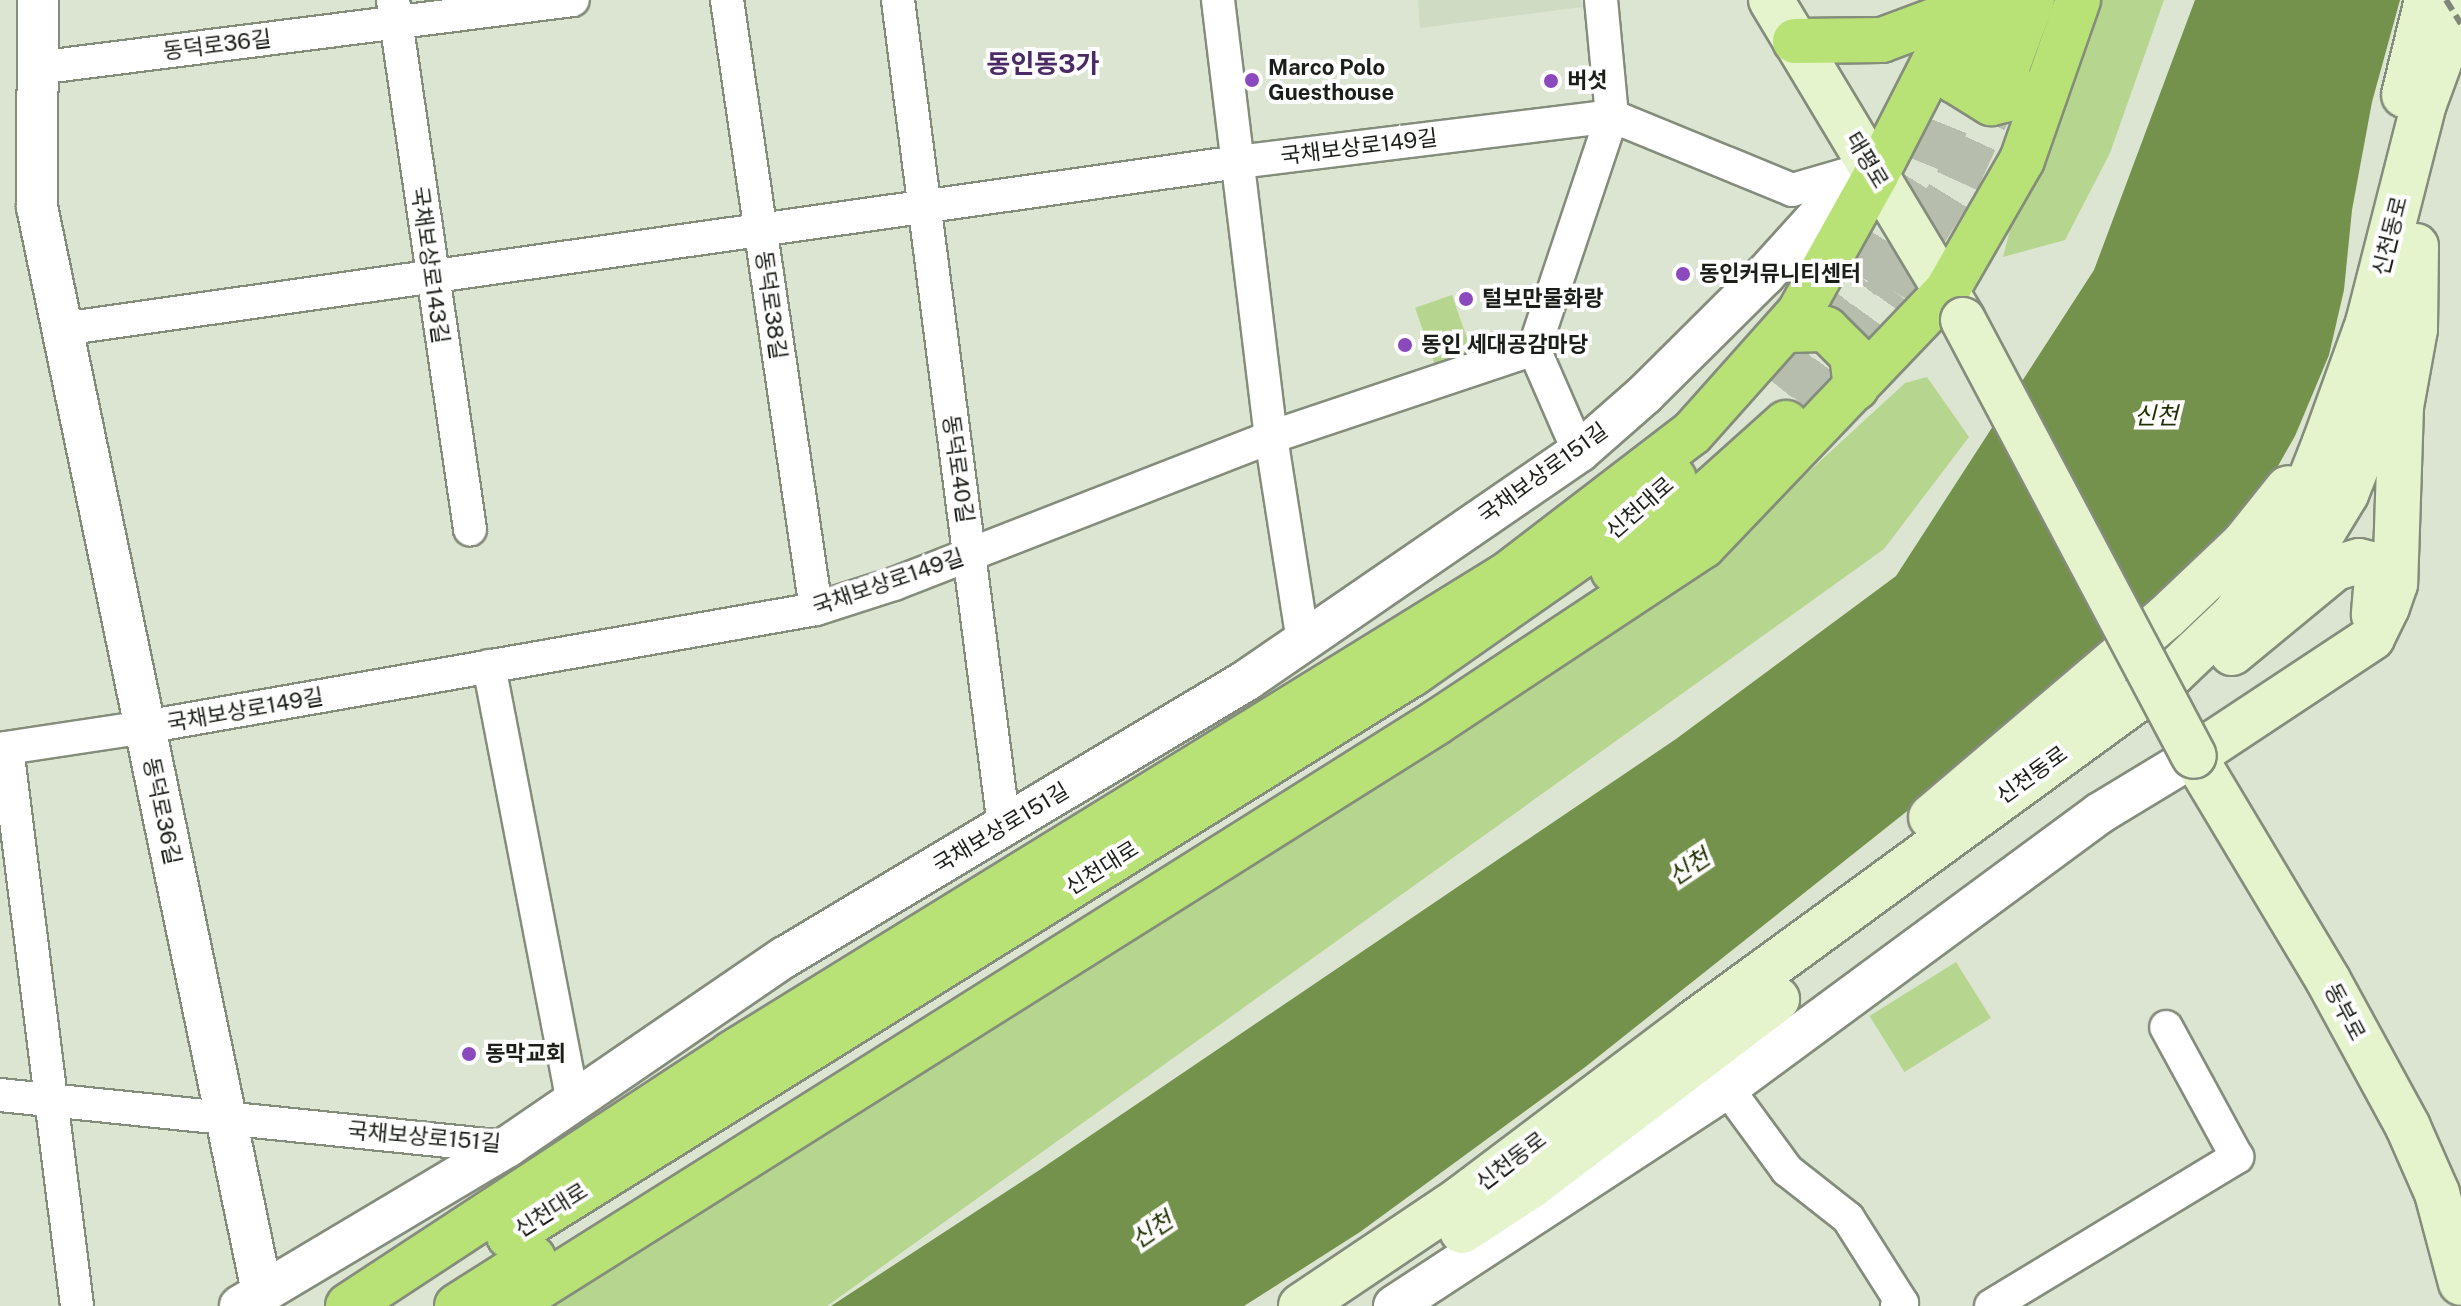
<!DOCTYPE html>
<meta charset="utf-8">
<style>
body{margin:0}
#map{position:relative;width:2461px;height:1306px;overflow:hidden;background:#dce5d2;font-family:"Public Sans","Noto Sans KR",sans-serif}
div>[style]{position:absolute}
.built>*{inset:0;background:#cfdbc2}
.green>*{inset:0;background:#b6d58e;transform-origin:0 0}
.water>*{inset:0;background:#75924c}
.trunk-tunnel>*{height:44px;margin-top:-22px;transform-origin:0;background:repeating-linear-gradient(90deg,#b6bdad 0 44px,transparent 0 66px)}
.roads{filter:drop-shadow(2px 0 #848c7b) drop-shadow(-2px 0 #848c7b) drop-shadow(0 2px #848c7b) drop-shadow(0 -2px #848c7b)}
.minor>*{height:32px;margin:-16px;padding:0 16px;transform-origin:16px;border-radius:16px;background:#fff}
.tertiary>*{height:40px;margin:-20px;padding:0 20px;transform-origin:20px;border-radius:20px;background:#fff}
.secondary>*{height:44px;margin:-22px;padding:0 22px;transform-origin:22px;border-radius:22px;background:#e5f4cc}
.trunk>*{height:44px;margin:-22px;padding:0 22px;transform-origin:22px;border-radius:22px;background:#b8e276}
.rail>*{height:6px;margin-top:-3px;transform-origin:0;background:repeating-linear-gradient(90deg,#808679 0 12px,transparent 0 18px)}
.bridges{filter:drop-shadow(2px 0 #848c7b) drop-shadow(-2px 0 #848c7b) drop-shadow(0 2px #848c7b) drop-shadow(0 -2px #848c7b)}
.secondary-bridge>*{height:44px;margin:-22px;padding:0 22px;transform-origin:22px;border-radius:22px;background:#e5f4cc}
.dots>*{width:22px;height:22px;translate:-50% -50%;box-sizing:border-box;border:4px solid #fff;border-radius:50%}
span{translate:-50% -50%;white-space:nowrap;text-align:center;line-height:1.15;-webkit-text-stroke:8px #fff;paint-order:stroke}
.street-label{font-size:22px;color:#1c1f19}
.poi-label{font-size:22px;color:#1c1f19;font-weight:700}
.left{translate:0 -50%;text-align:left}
.water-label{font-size:24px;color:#203200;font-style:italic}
.quarter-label{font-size:26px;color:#4b2b64;font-weight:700}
</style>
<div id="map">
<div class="built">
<div style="clip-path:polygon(1418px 0,1581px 0,1582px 7px,1420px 28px)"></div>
</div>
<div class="green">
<div style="clip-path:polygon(2098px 0,2164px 0,2110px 153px,2065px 240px,2003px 257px,2013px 218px)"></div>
<div style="left:1452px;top:295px;width:62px;height:39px;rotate:71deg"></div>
<div style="clip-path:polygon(1927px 377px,1969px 437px,1884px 549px,827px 1306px,529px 1306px,1422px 749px,1517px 697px,1715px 558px,1905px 383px)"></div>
<div style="left:1956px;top:962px;width:66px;height:102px;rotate:58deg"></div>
</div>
<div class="water">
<div style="clip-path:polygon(2195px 0,2400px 0,2372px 102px,2352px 210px,2344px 290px,2329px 355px,2295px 436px,2257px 503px,2179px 580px,1950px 777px,1584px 1068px,1360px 1232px,1244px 1306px,831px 1306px,1038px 1171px,1676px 739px,1896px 576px,2094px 270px)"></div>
</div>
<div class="trunk-tunnel">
<div style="left:1775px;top:384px;width:137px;rotate:-51.2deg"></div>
<div style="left:1861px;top:277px;width:131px;rotate:-58.1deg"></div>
<div style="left:1930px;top:166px;width:100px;rotate:-68.3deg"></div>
<div style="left:1805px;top:406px;width:145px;rotate:-54deg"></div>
<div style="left:1890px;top:289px;width:127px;rotate:-58.2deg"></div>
<div style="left:1957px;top:181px;width:101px;rotate:-65.5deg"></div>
</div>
<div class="roads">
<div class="minor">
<div style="left:393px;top:0;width:535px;rotate:81.72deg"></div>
<div style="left:727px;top:0;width:615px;rotate:81.69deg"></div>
<div style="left:898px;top:0;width:833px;rotate:82.69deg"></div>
<div style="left:1218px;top:0;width:440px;rotate:83.1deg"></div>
<div style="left:1271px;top:437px;width:207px;rotate:81.1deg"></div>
<div style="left:37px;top:68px;width:540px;rotate:-7.23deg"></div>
<div style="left:62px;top:329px;width:1188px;rotate:-8.08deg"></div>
<div style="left:1238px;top:162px;width:377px;rotate:-7deg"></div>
<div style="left:1612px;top:116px;width:195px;rotate:22.3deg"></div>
<div style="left:1792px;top:190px;width:79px;rotate:-16.1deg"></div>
<div style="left:1579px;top:452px;width:112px;rotate:-113.6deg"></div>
<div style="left:1534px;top:349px;width:246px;rotate:-71.5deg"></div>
<div style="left:1612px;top:116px;width:117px;rotate:-95.4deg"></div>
<div style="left:489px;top:666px;width:444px;rotate:79.1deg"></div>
<div style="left:7px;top:748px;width:562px;rotate:82.85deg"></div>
<div style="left:0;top:749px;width:147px;rotate:-8.6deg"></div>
<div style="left:145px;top:727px;width:681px;rotate:-9.97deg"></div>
<div style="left:816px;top:609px;width:82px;rotate:-17.8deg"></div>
<div style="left:894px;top:584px;width:405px;rotate:-21.3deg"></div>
<div style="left:1271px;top:437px;width:277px;rotate:-18.5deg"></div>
<div style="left:1727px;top:1088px;width:102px;rotate:53.8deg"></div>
<div style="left:1787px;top:1170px;width:78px;rotate:38.2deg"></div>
<div style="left:1848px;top:1218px;width:101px;rotate:57.6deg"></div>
<div style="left:1902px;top:1303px;width:6px;rotate:149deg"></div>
<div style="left:0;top:1095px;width:510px;rotate:5.86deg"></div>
<div style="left:1991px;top:1306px;width:288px;rotate:-31.2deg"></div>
<div style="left:2237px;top:1157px;width:148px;rotate:-118.6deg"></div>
</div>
<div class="tertiary">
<div style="left:38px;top:0;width:207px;rotate:90.3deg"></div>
<div style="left:37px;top:207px;width:1108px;rotate:78.28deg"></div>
<div style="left:240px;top:1306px;width:311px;rotate:-30.8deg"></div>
<div style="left:507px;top:1147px;width:337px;rotate:-34.4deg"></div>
<div style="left:785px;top:957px;width:539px;rotate:-30.95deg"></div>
<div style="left:1247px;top:680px;width:403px;rotate:-34.5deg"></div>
<div style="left:1579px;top:452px;width:88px;rotate:-41.3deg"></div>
<div style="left:1645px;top:394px;width:168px;rotate:-44.8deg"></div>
<div style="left:1764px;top:276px;width:85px;rotate:-47.9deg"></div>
<div style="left:1821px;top:213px;width:68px;rotate:-42.6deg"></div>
<div style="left:1394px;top:1306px;width:398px;rotate:-33.2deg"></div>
<div style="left:1727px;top:1088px;width:463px;rotate:-36.4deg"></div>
<div style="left:2100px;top:813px;width:110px;rotate:-31.2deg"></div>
</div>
<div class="secondary">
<div style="left:1771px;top:0;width:373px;rotate:59deg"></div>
<div style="left:2404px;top:95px;width:98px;rotate:-76.4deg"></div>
<div style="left:2416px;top:246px;width:83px;rotate:90.7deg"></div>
<div style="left:2415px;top:329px;width:79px;rotate:100.2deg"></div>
<div style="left:2401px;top:407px;width:177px;rotate:91.9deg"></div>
<div style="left:2395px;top:584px;width:24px;rotate:109deg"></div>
<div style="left:2387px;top:607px;width:34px;rotate:116deg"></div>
<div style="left:2372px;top:638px;width:214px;rotate:146.5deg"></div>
<div style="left:2194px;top:756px;width:261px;rotate:59.1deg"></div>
<div style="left:2328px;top:980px;width:167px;rotate:61.4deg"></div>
<div style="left:2408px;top:1127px;width:72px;rotate:66.3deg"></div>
<div style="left:2437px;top:1193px;width:93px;rotate:75.1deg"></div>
<div style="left:2287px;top:583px;width:41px;rotate:-52.9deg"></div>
<div style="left:2312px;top:550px;width:66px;rotate:-58.7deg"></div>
<div style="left:2346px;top:494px;width:65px;rotate:-68.2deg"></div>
<div style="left:2370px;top:434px;width:144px;rotate:-76.3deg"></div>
<div style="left:2232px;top:653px;width:134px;rotate:-39.5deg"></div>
<div style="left:2335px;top:568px;width:25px;rotate:-16deg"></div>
<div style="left:2359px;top:561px;width:11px;rotate:15deg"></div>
<div style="left:2370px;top:564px;width:16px;rotate:63deg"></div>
<div style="left:2377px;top:578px;width:37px;rotate:95deg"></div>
<div style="left:1931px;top:817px;width:307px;rotate:-40.4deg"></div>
<div style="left:2165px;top:618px;width:109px;rotate:-43.5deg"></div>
<div style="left:2244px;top:543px;width:70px;rotate:-51.3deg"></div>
<div style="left:1462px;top:1231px;width:82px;rotate:-33.1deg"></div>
<div style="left:1531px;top:1186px;width:309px;rotate:-37.2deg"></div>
<div style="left:1301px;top:1306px;width:192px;rotate:-33.9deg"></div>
<div style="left:1460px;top:1199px;width:291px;rotate:-37deg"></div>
<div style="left:1692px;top:1024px;width:594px;rotate:-36.1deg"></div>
<div style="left:2172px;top:674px;width:87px;rotate:-43.6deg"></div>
<div style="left:2235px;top:614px;width:97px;rotate:-56.3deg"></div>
<div style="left:2289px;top:533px;width:98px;rotate:-68.4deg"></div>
<div style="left:2325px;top:442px;width:127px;rotate:-70.1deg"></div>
<div style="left:2368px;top:323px;width:226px;rotate:-75.7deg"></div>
<div style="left:2424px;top:104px;width:67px;rotate:-69.9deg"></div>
<div style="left:2447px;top:41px;width:29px;rotate:-61deg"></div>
</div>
<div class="trunk">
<div style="left:1795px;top:41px;width:87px;rotate:-0.7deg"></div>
<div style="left:1882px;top:40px;width:80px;rotate:-20.5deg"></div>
<div style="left:1941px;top:48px;width:35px;rotate:68deg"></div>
<div style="left:1954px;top:80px;width:44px;rotate:31.9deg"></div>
<div style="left:1991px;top:103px;width:54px;rotate:-12.8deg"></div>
<div style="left:1967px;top:73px;width:78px;rotate:-69.7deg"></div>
<div style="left:1999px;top:89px;width:95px;rotate:-69.7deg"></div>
<div style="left:1785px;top:330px;width:41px;rotate:-1.4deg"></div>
<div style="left:1826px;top:329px;width:37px;rotate:45deg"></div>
<div style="left:1852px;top:355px;width:33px;rotate:83deg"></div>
<div style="left:1613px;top:570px;width:98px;rotate:-38.4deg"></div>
<div style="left:1690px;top:509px;width:129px;rotate:-41.9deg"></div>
<div style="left:509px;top:1236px;width:1064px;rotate:-31.9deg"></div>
<div style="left:1412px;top:674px;width:251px;rotate:-35deg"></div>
<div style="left:1618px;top:530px;width:76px;rotate:-42.9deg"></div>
<div style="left:348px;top:1306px;width:458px;rotate:-33.3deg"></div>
<div style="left:731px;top:1054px;width:913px;rotate:-31.71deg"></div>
<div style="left:1508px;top:574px;width:232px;rotate:-37.5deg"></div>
<div style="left:1692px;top:433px;width:161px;rotate:-48.3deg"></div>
<div style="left:1799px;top:313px;width:158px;rotate:-60.8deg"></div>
<div style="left:1876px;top:175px;width:156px;rotate:-62.9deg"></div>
<div style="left:1947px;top:36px;width:39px;rotate:-69deg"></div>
<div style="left:457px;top:1306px;width:90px;rotate:-32.3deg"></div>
<div style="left:509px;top:1306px;width:1096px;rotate:-32.18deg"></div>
<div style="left:1437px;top:722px;width:319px;rotate:-33.5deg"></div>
<div style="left:1703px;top:546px;width:352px;rotate:-46.3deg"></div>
<div style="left:1946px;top:292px;width:152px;rotate:-60.1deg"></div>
<div style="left:2022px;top:160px;width:170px;rotate:-70.7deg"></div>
</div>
</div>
<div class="rail">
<div style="left:2446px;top:0;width:28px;rotate:58deg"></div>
</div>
<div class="bridges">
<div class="secondary-bridge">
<div style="left:1963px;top:320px;width:493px;rotate:62.1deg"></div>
</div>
</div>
<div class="dots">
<div style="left:1252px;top:80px;background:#8b49be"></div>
<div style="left:1551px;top:81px;background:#8b49be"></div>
<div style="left:1683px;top:274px;background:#8b49be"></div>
<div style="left:1466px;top:299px;background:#8b49be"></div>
<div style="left:1405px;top:345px;background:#8b49be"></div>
<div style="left:469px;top:1054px;background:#8b49be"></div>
</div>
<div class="street-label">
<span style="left:217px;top:45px;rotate:-7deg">동덕로36길</span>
<span style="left:1359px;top:147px;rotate:-7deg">국채보상로149길</span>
<span style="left:1867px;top:160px;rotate:59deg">태평로</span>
<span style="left:2390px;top:236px;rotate:-76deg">신천동로</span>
<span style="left:430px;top:265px;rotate:82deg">국채보상로143길</span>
<span style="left:771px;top:305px;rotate:82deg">동덕로38길</span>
<span style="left:958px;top:469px;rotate:82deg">동덕로40길</span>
<span style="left:1543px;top:473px;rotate:-36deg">국채보상로151길</span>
<span style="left:1640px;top:508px;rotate:-41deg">신천대로</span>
<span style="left:888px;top:582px;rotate:-19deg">국채보상로149길</span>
<span style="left:245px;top:710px;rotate:-10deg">국채보상로149길</span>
<span style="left:2032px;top:775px;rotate:-36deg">신천동로</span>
<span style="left:162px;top:811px;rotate:78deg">동덕로36길</span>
<span style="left:1001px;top:828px;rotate:-31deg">국채보상로151길</span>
<span style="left:1102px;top:868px;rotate:-32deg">신천대로</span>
<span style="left:2345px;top:1012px;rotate:62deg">동부로</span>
<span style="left:424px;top:1137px;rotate:5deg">국채보상로151길</span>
<span style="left:1511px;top:1161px;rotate:-37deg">신천동로</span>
<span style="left:551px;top:1210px;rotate:-32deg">신천대로</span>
</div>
<div class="poi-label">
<span class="left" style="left:1268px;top:80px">Marco Polo<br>Guesthouse</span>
<span class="left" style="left:1567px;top:81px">버섯</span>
<span class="left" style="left:1699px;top:274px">동인커뮤니티센터</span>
<span class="left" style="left:1482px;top:299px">털보만물화랑</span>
<span class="left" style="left:1421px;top:345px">동인 세대공감마당</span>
<span class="left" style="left:485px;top:1054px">동막교회</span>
</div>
<div class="water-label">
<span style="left:2156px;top:416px">신천</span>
<span style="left:1689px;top:867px;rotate:-34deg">신천</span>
<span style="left:1152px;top:1230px;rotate:-34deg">신천</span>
</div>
<div class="quarter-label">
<span style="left:1043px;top:64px">동인동3가</span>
</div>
</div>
